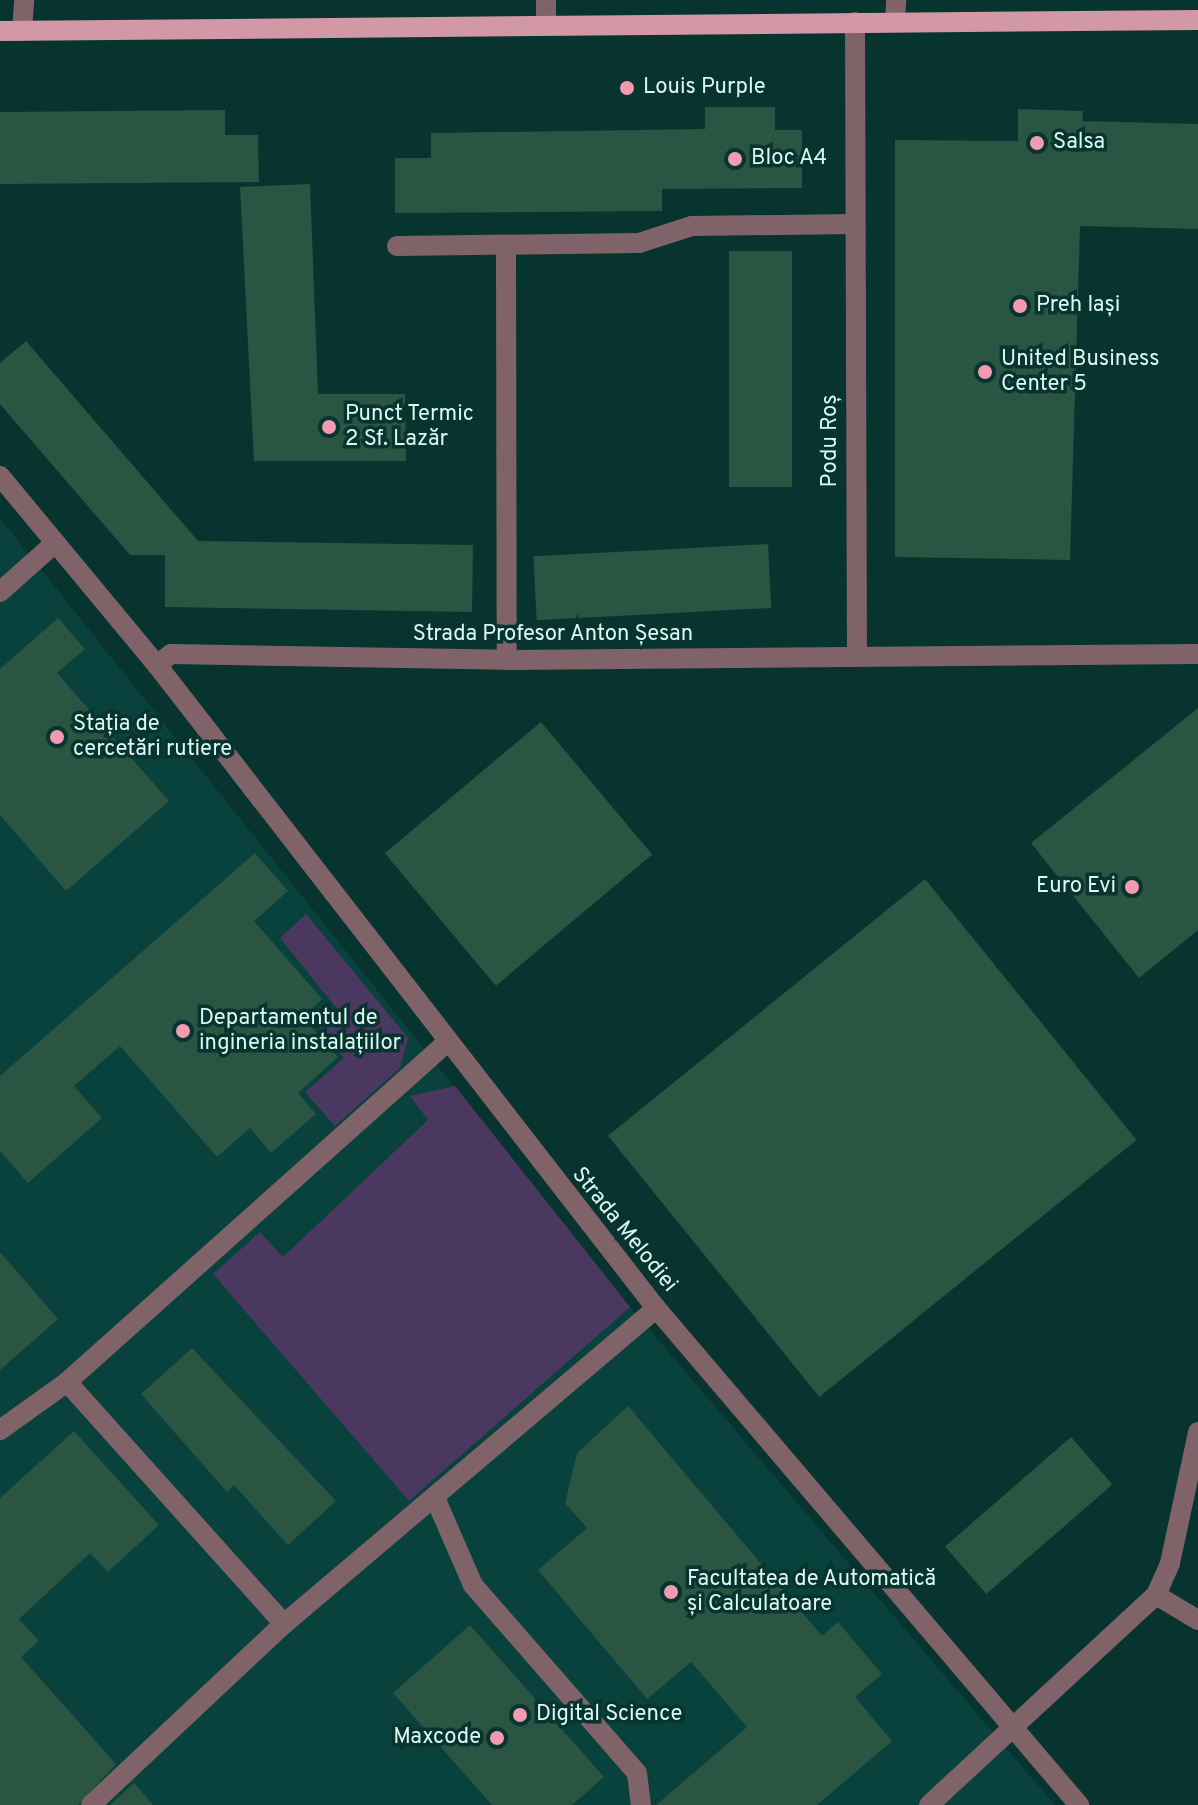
<!DOCTYPE html>
<meta charset="utf-8">
<style>
body{margin:0}
#map{position:relative;width:1198px;height:1805px;overflow:hidden;background:#07342f;font-family:Overpass,sans-serif}
div>[style]{position:absolute}
.built>*{inset:0;background:#09423c}
.green>*{inset:0;background:#4a3860}
.building>*{inset:0;background:#295542;transform-origin:0 0}
.minor>*{height:20px;margin:-10px;padding:0 10px;transform-origin:10px;border-radius:10px;background:#806369}
.major>*{height:20px;margin:-10px;padding:0 10px;transform-origin:10px;border-radius:10px;background:#d298a5}
.dots>*{width:22px;height:22px;translate:-50% -50%;box-sizing:border-box;border:4px solid #07342f;border-radius:50%}
span{translate:-50% -50%;white-space:nowrap;text-align:center;line-height:1.15;-webkit-text-stroke:7px #07342f;paint-order:stroke}
.poi-label{font-size:22px;color:#dcf8f3}
.left{translate:0 -50%;text-align:left}
.right{translate:-100% -50%;text-align:right}
.street-label{font-size:22px;color:#dcf8f3}
</style>
<div id="map">
<div class="built">
<div style="clip-path:polygon(0 518px,630px 1307px,1055px 1805px,0 1805px)"></div>
</div>
<div class="green">
<div style="clip-path:polygon(306px 914px,408px 1038px,400px 1068px,335px 1126px,305px 1092px,344px 1058px,319px 1027px,338px 1010px,280px 938px)"></div>
<div style="clip-path:polygon(455px 1086px,630px 1307px,409px 1501px,213px 1274px,260px 1232px,283px 1257px,428px 1120px,410px 1096px)"></div>
</div>
<div class="building">
<div style="clip-path:polygon(705px 107px,775px 107px,775px 130px,802px 130px,802px 188px,662px 189px,662px 211px,395px 213px,395px 158px,431px 158px,431px 133px,705px 129px)"></div>
<div style="clip-path:polygon(1018px 109px,1083px 111px,1082px 121px,1198px 124px,1198px 229px,1080px 226px,1070px 560px,895px 557px,895px 140px,1018px 141px)"></div>
<div style="clip-path:polygon(225px 110px,225px 135px,258px 135px,259px 182px,0 184px,0 112px)"></div>
<div style="clip-path:polygon(310px 184px,318px 394px,405px 394px,406px 461px,254px 461px,240px 187px)"></div>
<div style="left:729px;top:251px;width:63px;height:236px"></div>
<div style="clip-path:polygon(26px 341px,198px 541px,473px 545px,472px 612px,165px 607px,165px 555px,130px 555px,0 404px,0 363px)"></div>
<div style="left:768px;top:544px;width:64px;height:235px;rotate:87deg"></div>
<div style="clip-path:polygon(58px 618px,85px 649px,57px 673px,169px 801px,66px 891px,0 815px,0 669px)"></div>
<div style="clip-path:polygon(1198px 708px,1198px 930px,1139px 978px,1031px 843px)"></div>
<div style="left:541px;top:722px;width:173px;height:204px;rotate:50deg"></div>
<div style="clip-path:polygon(255px 853px,288px 891px,254px 921px,322px 999px,303px 1017px,338px 1057px,298px 1093px,316px 1114px,271px 1153px,250px 1128px,217px 1157px,120px 1046px,74px 1086px,102px 1118px,28px 1183px,0 1151px,0 1076px)"></div>
<div style="left:925px;top:879px;width:336px;height:408px;rotate:51deg"></div>
<div style="clip-path:polygon(0 1252px,58px 1319px,0 1370px)"></div>
<div style="clip-path:polygon(192px 1348px,336px 1501px,288px 1545px,234px 1485px,227px 1492px,141px 1394px)"></div>
<div style="clip-path:polygon(628px 1406px,822px 1636px,838px 1622px,882px 1674px,855px 1697px,892px 1741px,817px 1805px,656px 1805px,747px 1727px,691px 1662px,647px 1699px,538px 1570px,587px 1528px,565px 1503px,577px 1453px)"></div>
<div style="clip-path:polygon(74px 1431px,159px 1525px,108px 1572px,90px 1553px,19px 1619px,39px 1641px,21px 1657px,116px 1764px,78px 1805px,0 1805px,0 1498px)"></div>
<div style="left:1071px;top:1437px;width:63px;height:167px;rotate:49deg"></div>
<div style="clip-path:polygon(470px 1625px,604px 1777px,572px 1805px,492px 1805px,393px 1693px)"></div>
<div style="clip-path:polygon(134px 1783px,153px 1805px,110px 1805px)"></div>
</div>
<div class="minor">
<div style="left:546px;top:0;width:25px;rotate:90deg"></div>
<div style="left:855px;top:22px;width:635px;rotate:89.82deg"></div>
<div style="left:895px;top:22px;width:22px;rotate:-87deg"></div>
<div style="left:22px;top:31px;width:31px;rotate:-86deg"></div>
<div style="left:397px;top:246px;width:242px;rotate:-0.7deg"></div>
<div style="left:639px;top:243px;width:56px;rotate:-17.8deg"></div>
<div style="left:692px;top:226px;width:162px;rotate:-0.7deg"></div>
<div style="left:506px;top:247px;width:413px;rotate:89.9deg"></div>
<div style="left:0;top:476px;width:246px;rotate:50.3deg"></div>
<div style="left:157px;top:665px;width:814px;rotate:52.19deg"></div>
<div style="left:656px;top:1308px;width:653px;rotate:49.6deg"></div>
<div style="left:0;top:592px;width:74px;rotate:-41.7deg"></div>
<div style="left:157px;top:665px;width:18px;rotate:-38deg"></div>
<div style="left:171px;top:654px;width:336px;rotate:1deg"></div>
<div style="left:507px;top:660px;width:691px;rotate:-0.5deg"></div>
<div style="left:67px;top:1382px;width:325px;rotate:48.1deg"></div>
<div style="left:0;top:1430px;width:82px;rotate:-35.6deg"></div>
<div style="left:67px;top:1382px;width:506px;rotate:-41.79deg"></div>
<div style="left:436px;top:1500px;width:93px;rotate:66.5deg"></div>
<div style="left:473px;top:1585px;width:249px;rotate:48.9deg"></div>
<div style="left:637px;top:1773px;width:32px;rotate:83deg"></div>
<div style="left:1156px;top:1595px;width:49px;rotate:30.8deg"></div>
<div style="left:91px;top:1805px;width:265px;rotate:-43.2deg"></div>
<div style="left:284px;top:1624px;width:488px;rotate:-40.3deg"></div>
<div style="left:929px;top:1805px;width:309px;rotate:-42.8deg"></div>
<div style="left:1156px;top:1595px;width:35px;rotate:-66deg"></div>
<div style="left:1170px;top:1563px;width:134px;rotate:-77.9deg"></div>
</div>
<div class="major">
<div style="left:0;top:31px;width:1198px;rotate:-0.53deg"></div>
</div>
<div class="dots">
<div style="left:627px;top:88px;background:#f29aaf"></div>
<div style="left:1037px;top:143px;background:#f29aaf"></div>
<div style="left:735px;top:159px;background:#f29aaf"></div>
<div style="left:1020px;top:306px;background:#f29aaf"></div>
<div style="left:985px;top:372px;background:#f29aaf"></div>
<div style="left:329px;top:427px;background:#f29aaf"></div>
<div style="left:57px;top:737px;background:#f29aaf"></div>
<div style="left:1132px;top:887px;background:#f29aaf"></div>
<div style="left:183px;top:1031px;background:#f29aaf"></div>
<div style="left:671px;top:1592px;background:#f29aaf"></div>
<div style="left:520px;top:1715px;background:#f29aaf"></div>
<div style="left:497px;top:1738px;background:#f29aaf"></div>
</div>
<div class="poi-label">
<span class="left" style="left:643px;top:88px">Louis Purple</span>
<span class="left" style="left:1053px;top:143px">Salsa</span>
<span class="left" style="left:751px;top:159px">Bloc A4</span>
<span class="left" style="left:1036px;top:306px">Preh Iași</span>
<span class="left" style="left:1001px;top:372px">United Business<br>Center 5</span>
<span class="left" style="left:345px;top:427px">Punct Termic<br>2 Sf. Lazăr</span>
<span class="left" style="left:73px;top:737px">Stația de<br>cercetări rutiere</span>
<span class="right" style="left:1116px;top:887px">Euro Evi</span>
<span class="left" style="left:199px;top:1031px">Departamentul de<br>ingineria instalațiilor</span>
<span class="left" style="left:687px;top:1592px">Facultatea de Automatică<br>și Calculatoare</span>
<span class="left" style="left:536px;top:1715px">Digital Science</span>
<span class="right" style="left:481px;top:1738px">Maxcode</span>
</div>
<div class="street-label">
<span style="left:831px;top:441px;rotate:-90deg">Podu Roș</span>
<span style="left:553px;top:635px">Strada Profesor Anton Șesan</span>
<span style="left:624px;top:1230px;rotate:51deg">Strada Melodiei</span>
</div>
</div>
